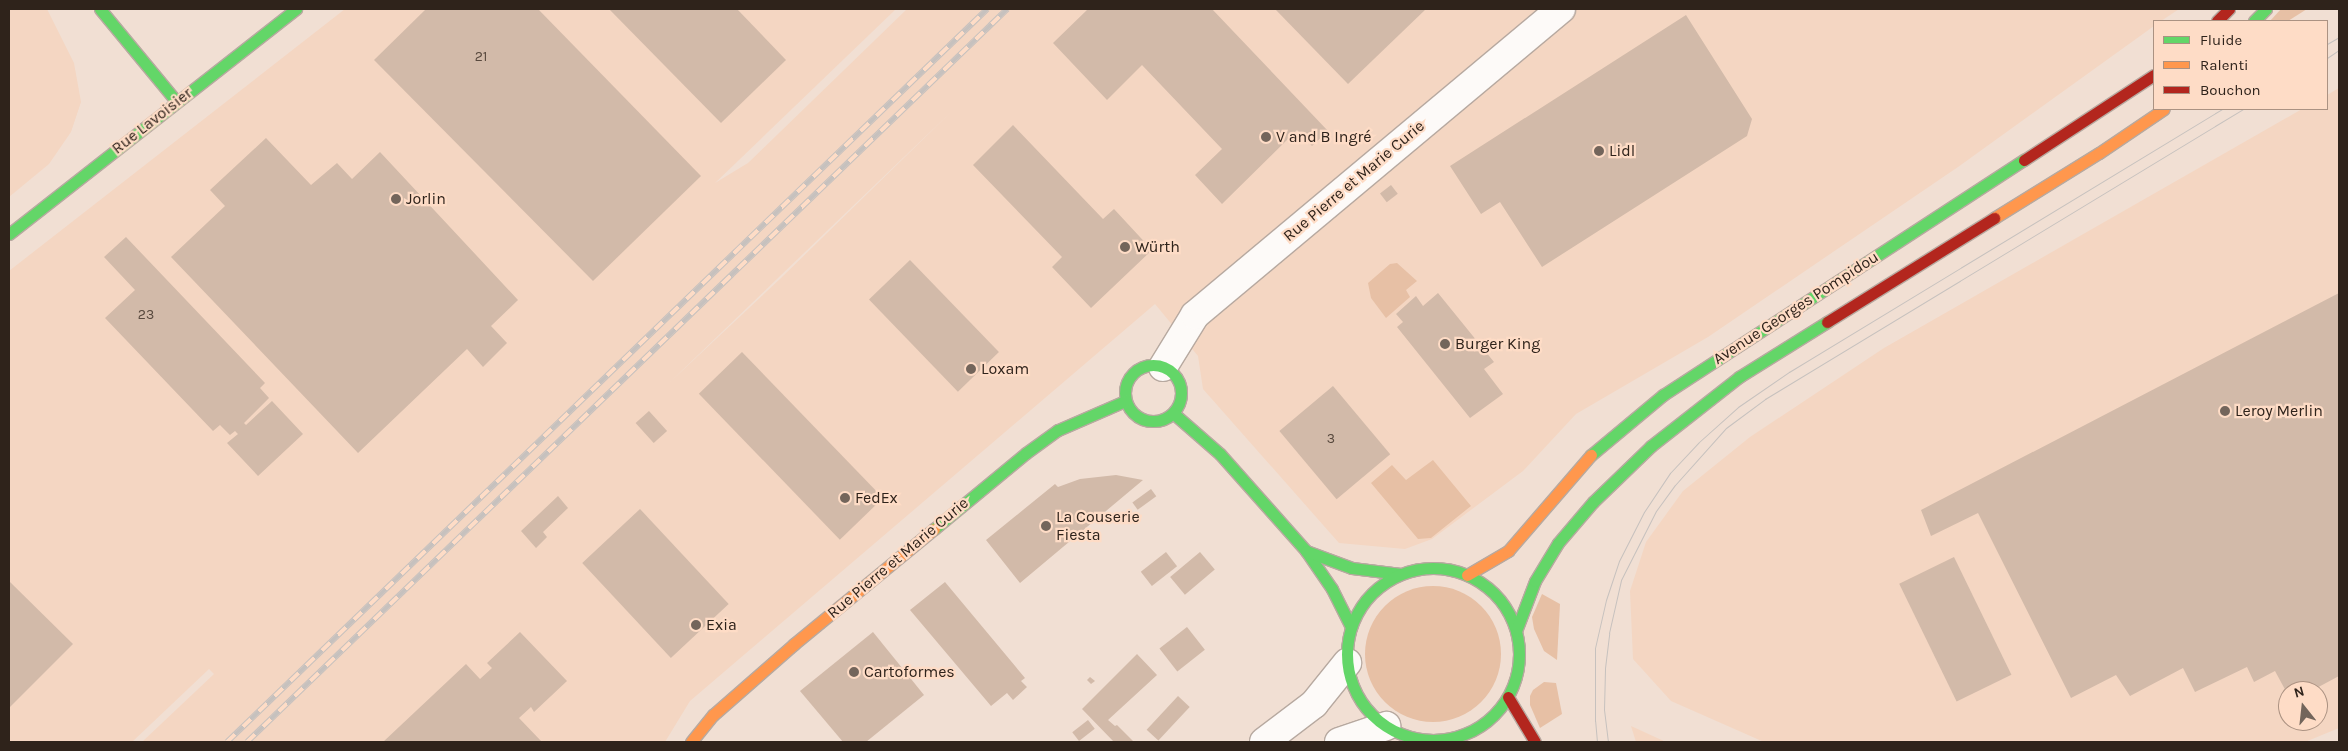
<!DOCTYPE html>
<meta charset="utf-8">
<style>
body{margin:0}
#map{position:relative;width:2348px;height:751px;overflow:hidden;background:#f1dfd3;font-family:Karla,sans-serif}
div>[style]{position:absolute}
.built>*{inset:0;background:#f4d6c2}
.green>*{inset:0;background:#e7c0a5}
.round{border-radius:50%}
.building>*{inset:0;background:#d2baa9;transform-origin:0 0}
.roads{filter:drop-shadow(1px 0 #b7a9a0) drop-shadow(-1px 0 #b7a9a0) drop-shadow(0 1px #b7a9a0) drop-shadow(0 -1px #b7a9a0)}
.street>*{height:28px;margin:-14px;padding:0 14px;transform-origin:14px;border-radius:14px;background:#fdfaf8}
.fast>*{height:11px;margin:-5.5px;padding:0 5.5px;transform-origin:5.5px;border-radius:5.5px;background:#63d668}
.fast>.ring{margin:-5.5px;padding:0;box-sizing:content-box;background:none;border:11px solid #63d668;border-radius:50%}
.slow>*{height:11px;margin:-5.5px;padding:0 5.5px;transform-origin:5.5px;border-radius:5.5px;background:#ff974d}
.jam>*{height:11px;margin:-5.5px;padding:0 5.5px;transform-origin:5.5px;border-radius:5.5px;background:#b3261e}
.tram>*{height:1px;margin:-0.5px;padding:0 0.5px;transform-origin:0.5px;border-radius:0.5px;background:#c6c1be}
.rail>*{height:5.5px;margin-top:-2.75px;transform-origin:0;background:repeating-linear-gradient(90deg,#fedcc6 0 11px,#c6c1be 0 22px);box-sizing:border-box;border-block:1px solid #c6c1be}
.dots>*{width:14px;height:14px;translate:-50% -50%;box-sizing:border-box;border:2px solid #fedcc6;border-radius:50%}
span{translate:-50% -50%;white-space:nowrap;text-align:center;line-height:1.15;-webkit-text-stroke:4.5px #fedcc6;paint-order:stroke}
.number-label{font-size:14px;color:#58493e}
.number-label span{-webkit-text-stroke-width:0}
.street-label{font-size:16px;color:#2f231b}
.poi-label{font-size:16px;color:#2f231b}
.left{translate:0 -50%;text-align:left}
.frame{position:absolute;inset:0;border:10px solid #2f231b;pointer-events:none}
.legend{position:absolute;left:2153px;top:20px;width:175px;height:90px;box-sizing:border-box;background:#fedcc6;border:1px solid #ab9282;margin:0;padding:6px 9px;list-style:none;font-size:15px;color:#2f231b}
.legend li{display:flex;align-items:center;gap:10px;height:25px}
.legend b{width:25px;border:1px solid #ab9282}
.north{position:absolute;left:2278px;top:681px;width:50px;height:50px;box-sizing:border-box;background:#fedcc6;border:1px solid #ab9282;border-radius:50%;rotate:344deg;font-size:14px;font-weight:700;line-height:20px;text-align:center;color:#2f231b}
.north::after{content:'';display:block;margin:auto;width:18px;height:22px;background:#73655b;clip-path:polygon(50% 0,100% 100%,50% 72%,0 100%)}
</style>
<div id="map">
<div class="built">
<div style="clip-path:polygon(9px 9px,47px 9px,74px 63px,81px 102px,71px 132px,49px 164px,9px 197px)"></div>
<div style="clip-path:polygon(evenodd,345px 9px,896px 9px,715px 183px,748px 163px,907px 9px,2179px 9px,2161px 21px,2154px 21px,2154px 26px,1958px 167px,1708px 337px,1576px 414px,1523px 471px,1432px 539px,1405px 549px,1339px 543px,1203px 389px,1198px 356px,1155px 304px,690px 701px,665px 742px,142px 742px,214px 674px,209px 669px,132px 742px,9px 742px,9px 271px,345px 9px,952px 111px,781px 278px,668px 384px,779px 277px,952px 111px)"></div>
<div style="clip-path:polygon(evenodd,2339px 88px,2339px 728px,2305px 742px,1764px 742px,1671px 701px,1633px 659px,1630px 591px,1646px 542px,1683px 491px,1750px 437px,1884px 348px,2302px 109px,2327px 109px,2327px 95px,2339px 88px,2288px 691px,2318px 691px,2318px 721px,2288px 721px,2288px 691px)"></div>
<div style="clip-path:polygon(1631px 726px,1666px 742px,1636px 742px)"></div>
</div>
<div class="green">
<div style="clip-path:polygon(2281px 9px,2307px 9px,2288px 21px,2270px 21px)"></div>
<div style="clip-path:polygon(1397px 263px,1417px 281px,1406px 290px,1410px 297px,1386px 318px,1371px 298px,1368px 283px,1390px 264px)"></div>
<div style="clip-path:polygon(1433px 460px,1471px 506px,1431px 538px,1418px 539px,1371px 483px,1392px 465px,1406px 480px)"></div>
<div class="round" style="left:1365px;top:586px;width:136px;height:136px"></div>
<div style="clip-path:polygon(1542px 594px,1560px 604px,1557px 660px,1544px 651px,1534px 629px,1532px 617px)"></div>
<div style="clip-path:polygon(1544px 682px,1556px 683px,1562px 714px,1540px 728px,1530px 705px,1530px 696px,1533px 690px)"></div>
</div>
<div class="building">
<div style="clip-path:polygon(426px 9px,538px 9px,701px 176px,593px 281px,374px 60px)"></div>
<div style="clip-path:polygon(609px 9px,737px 9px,786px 60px,721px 123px)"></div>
<div style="clip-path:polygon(1088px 9px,1212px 9px,1328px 131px,1312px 146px,1297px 130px,1222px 204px,1195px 175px,1222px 149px,1142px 65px,1107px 100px,1053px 43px)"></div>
<div style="clip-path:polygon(1275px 9px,1426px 9px,1348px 84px)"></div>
<div style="clip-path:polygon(1686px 15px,1752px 119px,1747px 136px,1542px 267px,1500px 202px,1481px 214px,1450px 166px)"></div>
<div style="clip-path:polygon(1013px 125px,1103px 219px,1114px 209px,1152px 250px,1091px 308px,1052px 267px,1062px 257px,973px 165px)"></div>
<div style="clip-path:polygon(266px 138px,311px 185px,337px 163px,352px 179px,380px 152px,518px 300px,491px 326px,507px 343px,483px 367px,467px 349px,358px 453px,171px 257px,225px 206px,210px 190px)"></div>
<div style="left:1391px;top:185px;width:11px;height:14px;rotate:52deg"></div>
<div style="clip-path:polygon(126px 237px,265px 383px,260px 388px,269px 398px,244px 423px,246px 425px,272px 401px,303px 434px,258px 476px,227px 443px,238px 434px,235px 431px,230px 435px,220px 425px,213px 431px,105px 318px,135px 290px,104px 257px)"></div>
<div style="left:910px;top:260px;width:128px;height:57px;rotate:46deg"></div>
<div style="clip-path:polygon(1438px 293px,1494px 362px,1484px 369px,1503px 394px,1470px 418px,1397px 327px,1403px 322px,1396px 314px,1416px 296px,1423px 306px)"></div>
<div style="clip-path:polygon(2339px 293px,2339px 676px,2311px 691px,2288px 691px,2288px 695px,2275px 671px,2254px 682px,2247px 667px,2195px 692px,2183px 668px,2130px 696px,2116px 675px,2071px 698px,1978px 513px,1931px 536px,1921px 510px)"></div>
<div style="left:742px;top:352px;width:203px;height:60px;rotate:46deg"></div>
<div style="left:1333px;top:386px;width:89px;height:70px;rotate:50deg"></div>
<div style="left:649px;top:411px;width:27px;height:18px;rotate:48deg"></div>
<div style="clip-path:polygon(1116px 475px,1143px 480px,1020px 583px,986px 540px,1055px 484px,1058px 487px,1080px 479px)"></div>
<div style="left:1151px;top:489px;width:9px;height:23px;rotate:54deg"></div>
<div style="clip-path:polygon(558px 496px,568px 508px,543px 532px,547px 537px,536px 548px,521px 531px)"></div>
<div style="left:640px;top:509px;width:130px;height:79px;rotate:47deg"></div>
<div style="left:1166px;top:552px;width:18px;height:32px;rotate:52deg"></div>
<div style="left:1200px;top:552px;width:23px;height:39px;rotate:50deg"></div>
<div style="left:1954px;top:557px;width:131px;height:61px;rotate:64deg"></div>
<div style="clip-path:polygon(9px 581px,73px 644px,9px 708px)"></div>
<div style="clip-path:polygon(945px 582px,1025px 678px,1021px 681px,1027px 687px,1013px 700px,1007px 693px,991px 706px,910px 610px)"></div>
<div style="left:1187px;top:627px;width:29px;height:35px;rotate:52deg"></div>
<div style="clip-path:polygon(520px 632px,567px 681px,534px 712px,531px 707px,519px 718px,542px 742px,383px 742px,466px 664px,480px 679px,492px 668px,487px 663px)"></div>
<div style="clip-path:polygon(873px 632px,924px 695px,866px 742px,843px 742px,800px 691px)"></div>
<div style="clip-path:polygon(1137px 654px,1157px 675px,1108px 720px,1115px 726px,1117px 725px,1134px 742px,1114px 742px,1082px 709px)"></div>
<div style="clip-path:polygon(1090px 677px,1095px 681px,1091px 684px,1087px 680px)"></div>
<div style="left:1178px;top:696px;width:16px;height:46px;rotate:43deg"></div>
<div style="left:1088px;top:720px;width:11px;height:20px;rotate:52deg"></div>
</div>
<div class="roads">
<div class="street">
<div style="left:1163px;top:367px;width:61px;rotate:-58.4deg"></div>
<div style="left:1195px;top:315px;width:477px;rotate:-39.9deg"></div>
<div style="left:1264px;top:742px;width:63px;rotate:-37.2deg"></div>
<div style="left:1314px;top:704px;width:53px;rotate:-51.2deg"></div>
<div style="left:1339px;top:742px;width:50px;rotate:-18.8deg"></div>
</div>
<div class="fast">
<div style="left:100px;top:9px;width:119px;rotate:50.4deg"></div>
<div style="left:2254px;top:21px;width:17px;rotate:-45deg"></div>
<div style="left:9px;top:234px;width:365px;rotate:-38.1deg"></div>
<div class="ring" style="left:1125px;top:365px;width:45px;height:45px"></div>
<div style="left:1173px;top:413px;width:62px;rotate:41.1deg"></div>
<div style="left:1220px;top:454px;width:130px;rotate:48.4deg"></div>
<div style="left:1306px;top:551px;width:46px;rotate:55.6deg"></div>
<div style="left:1332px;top:589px;width:42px;rotate:63.4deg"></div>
<div style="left:1591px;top:455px;width:94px;rotate:-39.8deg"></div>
<div style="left:1663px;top:395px;width:431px;rotate:-33.1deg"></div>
<div style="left:934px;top:529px;width:119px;rotate:-39.6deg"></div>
<div style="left:1026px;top:453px;width:39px;rotate:-36deg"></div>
<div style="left:1058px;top:430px;width:73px;rotate:-23.4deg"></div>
<div style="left:1306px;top:551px;width:49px;rotate:20.3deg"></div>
<div style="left:1352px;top:568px;width:49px;rotate:7deg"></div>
<div class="ring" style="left:1347px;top:568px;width:161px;height:161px"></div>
<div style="left:1516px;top:631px;width:53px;rotate:-69.2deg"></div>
<div style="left:1535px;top:581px;width:44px;rotate:-58.8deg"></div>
<div style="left:1558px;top:543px;width:54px;rotate:-49.5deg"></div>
<div style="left:1593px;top:502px;width:81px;rotate:-44deg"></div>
<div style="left:1651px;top:446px;width:112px;rotate:-38.1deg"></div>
<div style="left:1739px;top:377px;width:104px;rotate:-32deg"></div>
</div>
<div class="slow">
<div style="left:1994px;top:218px;width:123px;rotate:-31.8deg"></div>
<div style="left:2099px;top:153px;width:78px;rotate:-34.1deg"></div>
<div style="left:1467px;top:575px;width:48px;rotate:-30.3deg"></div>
<div style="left:1508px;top:551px;width:127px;rotate:-49.2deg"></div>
<div style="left:691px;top:742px;width:35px;rotate:-51deg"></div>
<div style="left:713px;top:715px;width:108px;rotate:-41.2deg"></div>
<div style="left:794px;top:644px;width:181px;rotate:-39.4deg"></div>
</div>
<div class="jam">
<div style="left:2217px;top:21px;width:17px;rotate:-45deg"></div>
<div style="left:2024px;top:160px;width:155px;rotate:-33.2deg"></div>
<div style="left:1827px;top:322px;width:197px;rotate:-31.9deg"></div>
<div style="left:1508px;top:697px;width:52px;rotate:59deg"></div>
</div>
</div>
<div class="tram">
<div style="left:2327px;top:44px;width:14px;rotate:-30deg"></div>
<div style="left:2327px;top:58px;width:14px;rotate:-34deg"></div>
<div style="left:1597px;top:742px;width:21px;rotate:-95deg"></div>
<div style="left:1595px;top:721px;width:73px;rotate:-90deg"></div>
<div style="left:1595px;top:648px;width:49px;rotate:-77.1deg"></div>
<div style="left:1606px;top:600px;width:41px;rotate:-71.6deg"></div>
<div style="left:1619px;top:561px;width:55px;rotate:-63deg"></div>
<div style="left:1644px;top:512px;width:47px;rotate:-56.3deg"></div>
<div style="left:1670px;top:473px;width:42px;rotate:-46.9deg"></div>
<div style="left:1699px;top:442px;width:52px;rotate:-41.9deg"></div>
<div style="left:1738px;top:407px;width:62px;rotate:-34.5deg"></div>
<div style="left:1789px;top:372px;width:507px;rotate:-31.27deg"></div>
<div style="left:1608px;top:742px;width:32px;rotate:-97deg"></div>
<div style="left:1604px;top:710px;width:42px;rotate:-88.6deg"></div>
<div style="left:1605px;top:668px;width:35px;rotate:-83deg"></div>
<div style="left:1609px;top:633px;width:54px;rotate:-77.2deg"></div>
<div style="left:1621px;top:580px;width:77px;rotate:-63.1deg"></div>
<div style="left:1656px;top:511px;width:32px;rotate:-54deg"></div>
<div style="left:1675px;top:485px;width:76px;rotate:-48.2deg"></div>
<div style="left:1726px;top:428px;width:49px;rotate:-36.6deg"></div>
<div style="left:1765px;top:399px;width:559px;rotate:-31.24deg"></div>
</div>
<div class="rail">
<div style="left:227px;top:742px;width:1056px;rotate:-43.96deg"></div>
<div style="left:247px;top:742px;width:1056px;rotate:-43.96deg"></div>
</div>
<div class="dots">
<div style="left:1266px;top:137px;background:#73655b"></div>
<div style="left:1599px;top:151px;background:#73655b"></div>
<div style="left:396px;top:199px;background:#73655b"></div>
<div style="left:1125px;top:247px;background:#73655b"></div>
<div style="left:1445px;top:344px;background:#73655b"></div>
<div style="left:971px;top:369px;background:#73655b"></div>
<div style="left:2225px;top:411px;background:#73655b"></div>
<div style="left:845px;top:498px;background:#73655b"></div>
<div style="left:1046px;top:526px;background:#73655b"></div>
<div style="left:696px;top:625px;background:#73655b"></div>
<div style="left:854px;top:672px;background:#73655b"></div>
</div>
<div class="number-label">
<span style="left:481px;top:57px">21</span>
<span style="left:146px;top:315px">23</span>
<span style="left:1331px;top:439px">3</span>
</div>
<div class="street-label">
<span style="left:152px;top:121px;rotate:-38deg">Rue Lavoisier</span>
<span style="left:1354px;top:181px;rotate:-40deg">Rue Pierre et Marie Curie</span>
<span style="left:1796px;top:308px;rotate:-33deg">Avenue Georges Pompidou</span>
<span style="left:898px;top:558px;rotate:-40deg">Rue Pierre et Marie Curie</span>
</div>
<div class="poi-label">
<span class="left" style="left:1276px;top:137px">V and B Ingré</span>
<span class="left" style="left:1609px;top:151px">Lidl</span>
<span class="left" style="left:406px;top:199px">Jorlin</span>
<span class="left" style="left:1135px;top:247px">Würth</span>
<span class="left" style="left:1455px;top:344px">Burger King</span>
<span class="left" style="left:981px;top:369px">Loxam</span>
<span class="left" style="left:2235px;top:411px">Leroy Merlin</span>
<span class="left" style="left:855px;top:498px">FedEx</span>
<span class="left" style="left:1056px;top:526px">La Couserie<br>Fiesta</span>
<span class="left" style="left:706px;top:625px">Exia</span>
<span class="left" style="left:864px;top:672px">Cartoformes</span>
</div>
<div class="frame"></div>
<ul class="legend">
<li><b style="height:6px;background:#63d668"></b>Fluide</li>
<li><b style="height:6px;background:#ff974d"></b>Ralenti</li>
<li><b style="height:6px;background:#b3261e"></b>Bouchon</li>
</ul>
<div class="north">N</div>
</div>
